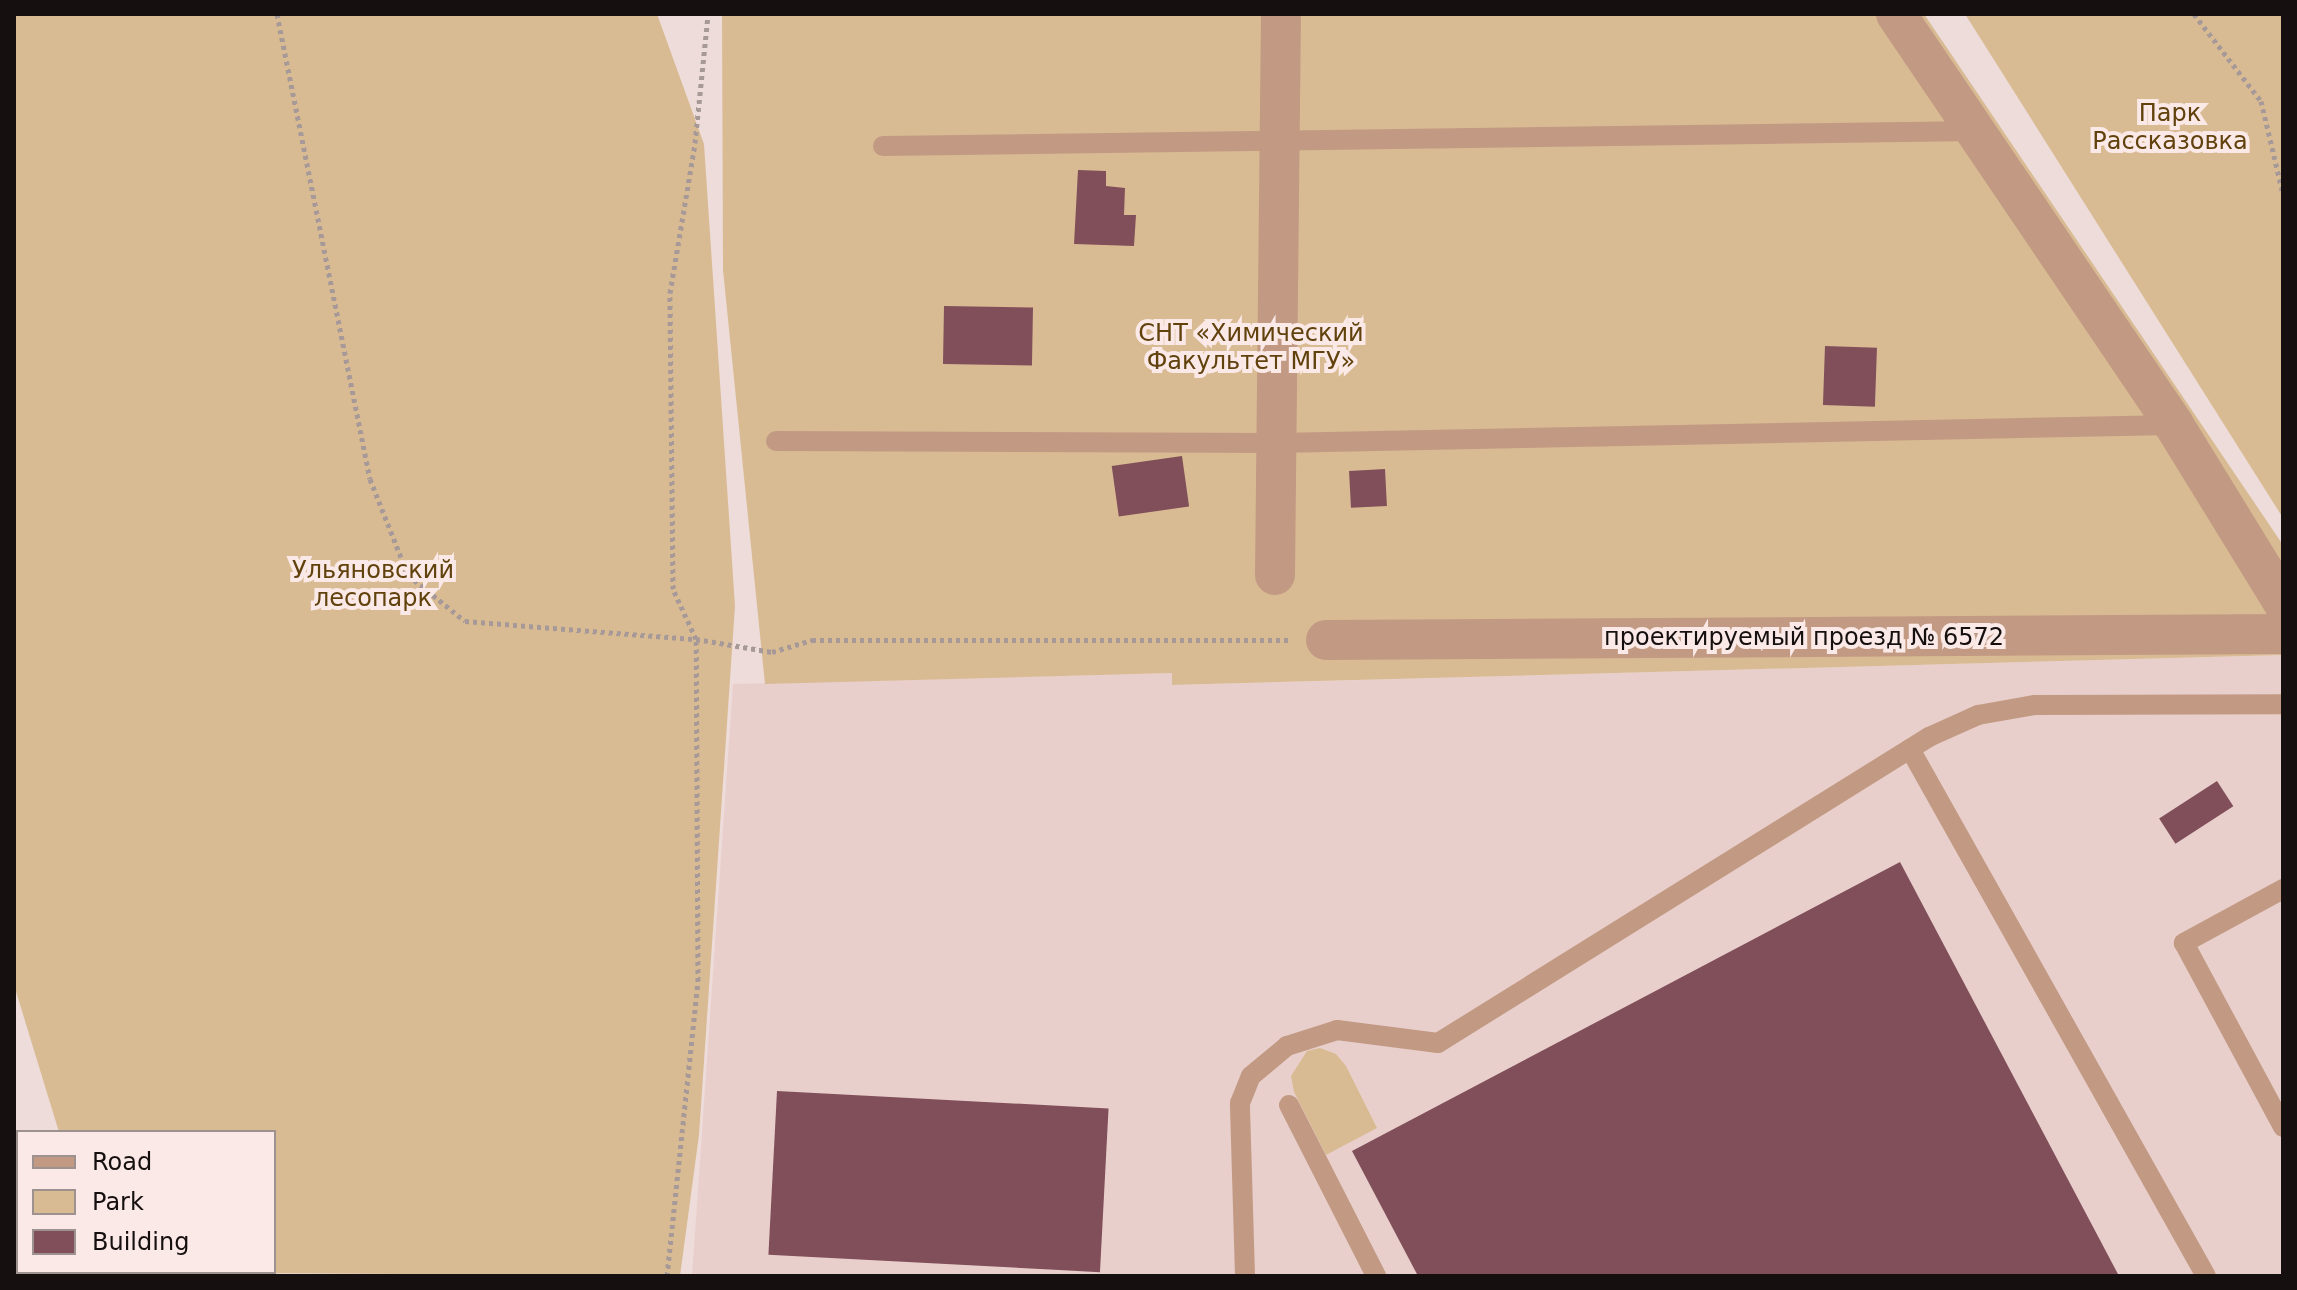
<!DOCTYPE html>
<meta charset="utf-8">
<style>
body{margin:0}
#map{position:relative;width:2297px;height:1290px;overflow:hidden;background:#eddcda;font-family:"DejaVu Sans",sans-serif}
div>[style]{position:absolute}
.built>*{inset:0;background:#e9cfcc}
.green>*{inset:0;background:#d9bb93}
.building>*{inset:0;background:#804f5a;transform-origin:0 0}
.path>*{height:5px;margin-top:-2.5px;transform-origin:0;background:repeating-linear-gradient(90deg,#a69998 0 4px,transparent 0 8px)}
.service>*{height:20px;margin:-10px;padding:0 10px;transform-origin:10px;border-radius:10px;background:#c29a83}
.minor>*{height:40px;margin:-20px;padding:0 20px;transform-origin:20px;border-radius:20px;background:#c29a83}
span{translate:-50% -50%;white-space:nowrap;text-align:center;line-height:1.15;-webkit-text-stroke:8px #fae9e7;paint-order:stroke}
.park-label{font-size:24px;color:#61410c}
.street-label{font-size:24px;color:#15100f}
.frame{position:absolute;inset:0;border:16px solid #15100f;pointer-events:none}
.legend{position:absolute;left:16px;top:1130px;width:260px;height:144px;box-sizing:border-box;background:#fae9e7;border:2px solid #9e9291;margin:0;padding:10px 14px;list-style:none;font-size:24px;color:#15100f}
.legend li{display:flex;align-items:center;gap:16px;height:40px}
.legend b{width:40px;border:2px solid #9e9291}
</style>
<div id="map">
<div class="built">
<div style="clip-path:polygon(2283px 655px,2283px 1276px,692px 1276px,733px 684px,1172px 673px,1173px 685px)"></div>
</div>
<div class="green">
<div style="clip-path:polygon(14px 14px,657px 14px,704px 144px,735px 606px,699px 1135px,680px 1276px,110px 1272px,274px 1272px,274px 1132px,59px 1132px,14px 985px)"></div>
<div style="clip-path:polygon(722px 14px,1924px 14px,2283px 545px,2283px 655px,1172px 685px,1172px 673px,765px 684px,723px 270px)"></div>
<div style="clip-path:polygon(1965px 14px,2283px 14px,2283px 518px)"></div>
<div style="clip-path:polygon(1320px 1048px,1336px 1054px,1346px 1066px,1377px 1128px,1326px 1155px,1294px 1092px,1291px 1076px,1307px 1051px)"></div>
</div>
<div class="building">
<div style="clip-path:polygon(1078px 170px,1106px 171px,1106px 186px,1125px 188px,1124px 215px,1136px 215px,1134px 246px,1074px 244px)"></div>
<div style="left:944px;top:306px;width:89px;height:58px;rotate:1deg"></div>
<div style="left:1825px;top:346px;width:52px;height:59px;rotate:2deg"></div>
<div style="left:1182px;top:456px;width:51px;height:71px;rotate:82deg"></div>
<div style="left:1385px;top:469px;width:37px;height:36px;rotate:87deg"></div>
<div style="left:2217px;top:781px;width:30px;height:69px;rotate:57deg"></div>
<div style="clip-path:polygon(1900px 862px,2119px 1276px,1418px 1276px,1352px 1151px)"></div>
<div style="left:777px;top:1091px;width:332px;height:164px;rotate:3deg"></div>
</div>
<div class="path">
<div style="left:277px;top:14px;width:474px;rotate:78.7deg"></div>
<div style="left:370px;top:479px;width:103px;rotate:68.4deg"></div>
<div style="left:408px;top:575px;width:73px;rotate:38.9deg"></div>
<div style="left:465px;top:621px;width:232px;rotate:4.5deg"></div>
<div style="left:696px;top:639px;width:77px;rotate:9.7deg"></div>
<div style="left:772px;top:652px;width:42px;rotate:-16.7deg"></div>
<div style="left:812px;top:640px;width:478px"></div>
<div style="left:2194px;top:14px;width:110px;rotate:52.4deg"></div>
<div style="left:2261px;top:101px;width:96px;rotate:76.7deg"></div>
<div style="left:14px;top:1153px;width:9px;rotate:63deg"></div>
<div style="left:74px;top:1272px;width:4px;rotate:63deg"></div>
<div style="left:667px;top:1276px;width:297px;rotate:-84deg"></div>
<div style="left:698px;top:981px;width:342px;rotate:-90.3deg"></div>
<div style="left:696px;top:639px;width:55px;rotate:-114.7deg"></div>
<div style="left:673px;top:589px;width:296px;rotate:-90.6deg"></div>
<div style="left:670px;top:293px;width:152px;rotate:-80.5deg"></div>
<div style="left:695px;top:143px;width:130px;rotate:-84.2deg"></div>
</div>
<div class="service">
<div style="left:883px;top:146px;width:1094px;rotate:-0.79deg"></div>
<div style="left:776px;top:441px;width:501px;rotate:0.23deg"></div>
<div style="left:1277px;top:443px;width:897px;rotate:-1.15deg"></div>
<div style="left:1910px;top:749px;width:604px;rotate:60.68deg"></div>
<div style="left:2283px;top:889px;width:113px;rotate:151.4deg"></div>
<div style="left:2184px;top:943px;width:209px;rotate:61.7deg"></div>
<div style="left:1289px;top:1105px;width:192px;rotate:63deg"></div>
<div style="left:1245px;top:1276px;width:173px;rotate:-91.7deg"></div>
<div style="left:1240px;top:1103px;width:29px;rotate:-68deg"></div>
<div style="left:1251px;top:1076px;width:47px;rotate:-39.8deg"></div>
<div style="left:1287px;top:1046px;width:52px;rotate:-17.7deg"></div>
<div style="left:1337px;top:1030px;width:102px;rotate:7.3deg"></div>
<div style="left:1438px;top:1043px;width:579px;rotate:-31.93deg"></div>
<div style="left:1929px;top:737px;width:54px;rotate:-24.2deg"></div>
<div style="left:1978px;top:715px;width:58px;rotate:-10deg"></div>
<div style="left:2035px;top:705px;width:248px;rotate:-0.2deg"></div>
</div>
<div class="minor">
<div style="left:1896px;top:14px;width:496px;rotate:55.9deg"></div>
<div style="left:2174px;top:425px;width:208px;rotate:58.4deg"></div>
<div style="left:1275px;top:575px;width:561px;rotate:-89.39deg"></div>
<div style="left:1326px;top:640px;width:957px;rotate:-0.36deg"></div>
</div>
<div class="park-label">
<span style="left:2170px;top:128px">Парк<br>Рассказовка</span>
<span style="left:1251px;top:348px">СНТ «Химический<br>Факультет МГУ»</span>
<span style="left:373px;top:585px">Ульяновский<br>лесопарк</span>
</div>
<div class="street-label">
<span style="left:1804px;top:638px">проектируемый проезд № 6572</span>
</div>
<div class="frame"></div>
<ul class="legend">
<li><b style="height:10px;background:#c29a83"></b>Road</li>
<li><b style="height:22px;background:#d9bb93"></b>Park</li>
<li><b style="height:22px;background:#804f5a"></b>Building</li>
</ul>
</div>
